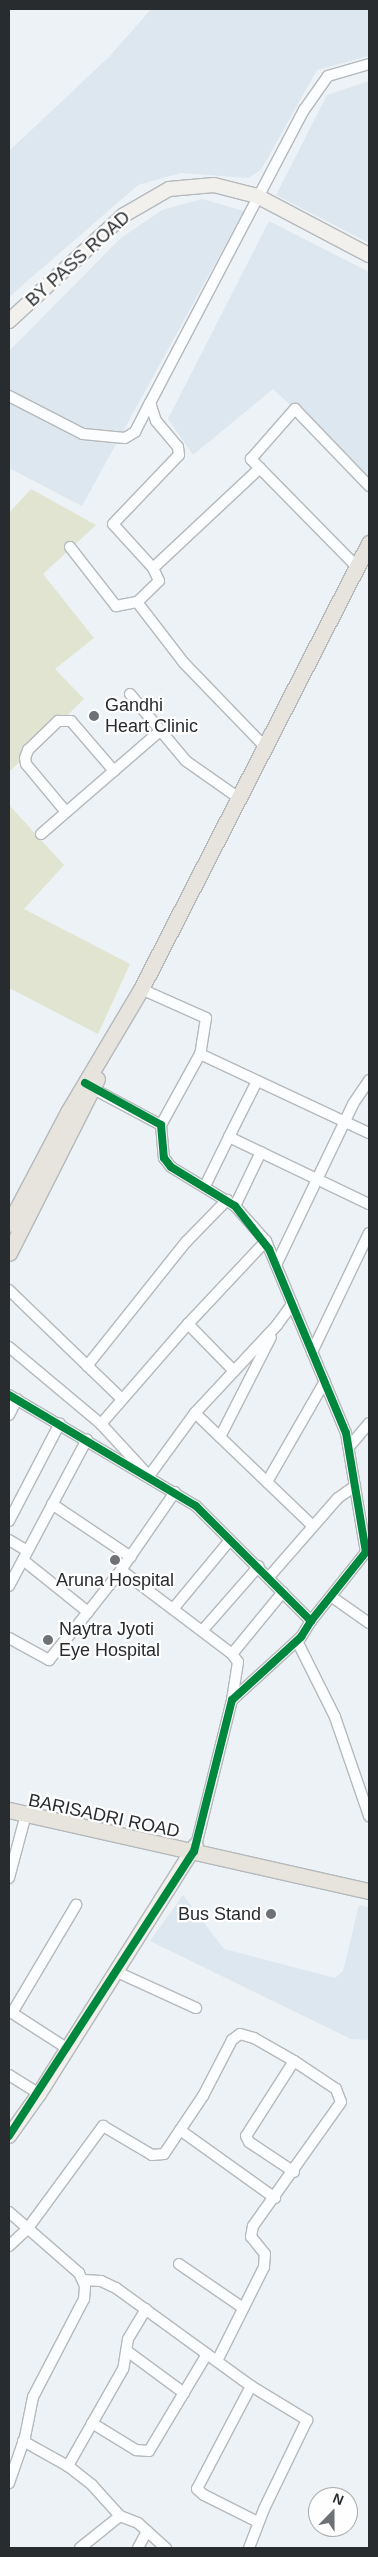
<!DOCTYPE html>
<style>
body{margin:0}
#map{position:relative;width:378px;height:2557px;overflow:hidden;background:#edf2f6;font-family:Helvetica,sans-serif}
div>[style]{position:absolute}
.built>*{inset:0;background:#dde7f0}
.green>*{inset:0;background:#e0e4d0}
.roads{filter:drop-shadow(1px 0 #b5b9bc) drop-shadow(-1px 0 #b5b9bc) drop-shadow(0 1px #b5b9bc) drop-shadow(0 -1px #b5b9bc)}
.street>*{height:10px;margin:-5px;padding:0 5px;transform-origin:5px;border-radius:5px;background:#fcfdfe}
.secondary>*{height:14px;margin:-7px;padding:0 7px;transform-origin:7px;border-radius:7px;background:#f1f0ed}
.primary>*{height:15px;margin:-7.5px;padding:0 7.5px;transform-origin:7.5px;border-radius:7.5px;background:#e6e4dc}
.cycleway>*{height:8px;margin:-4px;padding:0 4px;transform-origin:4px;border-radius:4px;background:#00873e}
.dots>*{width:14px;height:14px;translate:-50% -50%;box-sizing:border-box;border:2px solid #fefefe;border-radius:50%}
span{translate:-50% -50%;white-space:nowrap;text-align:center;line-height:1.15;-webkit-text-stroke:4.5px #fefefe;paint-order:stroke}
.street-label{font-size:18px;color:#292c2f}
.poi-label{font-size:18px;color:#292c2f}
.left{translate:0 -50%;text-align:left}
.right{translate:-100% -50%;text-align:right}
.frame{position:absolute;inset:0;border:10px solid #292c2f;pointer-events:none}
.north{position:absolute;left:308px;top:2487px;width:50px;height:50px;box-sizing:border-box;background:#fefefe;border:1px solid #a9aaab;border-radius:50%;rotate:22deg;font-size:14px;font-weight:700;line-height:20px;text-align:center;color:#292c2f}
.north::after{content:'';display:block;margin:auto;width:18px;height:22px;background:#6e7175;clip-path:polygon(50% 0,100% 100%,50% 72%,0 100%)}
</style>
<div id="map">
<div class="built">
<div style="clip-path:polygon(151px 9px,369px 9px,369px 56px,317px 70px,261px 170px,248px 178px,181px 173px,138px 185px,9px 297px,9px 151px,110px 56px)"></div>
<div style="clip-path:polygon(369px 81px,369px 243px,276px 195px,327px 95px)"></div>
<div style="clip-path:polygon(202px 199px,244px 211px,82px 506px,9px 468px,9px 351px,121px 238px,162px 210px)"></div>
<div style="clip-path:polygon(269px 221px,369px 272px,369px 478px,273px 389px,193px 455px,168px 419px)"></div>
<div style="clip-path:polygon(183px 1895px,224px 1949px,335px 1978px,343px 1971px,359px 1905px,369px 1907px,369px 2040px,351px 2039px,150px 1941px)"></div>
</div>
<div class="green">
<div style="clip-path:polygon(31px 489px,96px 525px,43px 574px,94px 638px,55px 669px,84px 699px,9px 772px,9px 513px)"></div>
<div style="clip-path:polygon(9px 805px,64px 865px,24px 909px,130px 964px,98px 1034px,9px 988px)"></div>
</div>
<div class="roads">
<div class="street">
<div style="left:9px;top:396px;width:83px;rotate:27.2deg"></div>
<div style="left:83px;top:434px;width:42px;rotate:5.4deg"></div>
<div style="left:125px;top:438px;width:12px;rotate:-31deg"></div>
<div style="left:135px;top:432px;width:33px;rotate:-63deg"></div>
<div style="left:260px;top:468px;width:146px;rotate:136.9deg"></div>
<div style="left:153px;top:568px;width:14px;rotate:65deg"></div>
<div style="left:159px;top:581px;width:30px;rotate:136deg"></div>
<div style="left:137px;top:602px;width:77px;rotate:52.4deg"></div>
<div style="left:184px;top:663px;width:118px;rotate:46deg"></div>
<div style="left:70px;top:547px;width:75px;rotate:52.1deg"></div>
<div style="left:116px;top:606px;width:21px;rotate:-11deg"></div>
<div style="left:153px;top:568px;width:59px;rotate:-132.3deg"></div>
<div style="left:113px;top:524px;width:95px;rotate:-46.3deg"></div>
<div style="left:179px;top:455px;width:8px;rotate:-97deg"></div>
<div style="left:178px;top:447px;width:34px;rotate:-130deg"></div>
<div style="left:156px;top:421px;width:19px;rotate:-108deg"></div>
<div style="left:150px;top:403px;width:331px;rotate:-62.3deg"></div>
<div style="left:304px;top:110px;width:42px;rotate:-54.8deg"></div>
<div style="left:328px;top:76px;width:43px;rotate:-16.3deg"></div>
<div style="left:358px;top:568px;width:153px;rotate:-134.5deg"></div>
<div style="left:251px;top:459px;width:67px;rotate:-48.7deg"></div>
<div style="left:295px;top:409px;width:107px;rotate:46.1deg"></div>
<div style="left:130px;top:694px;width:87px;rotate:50.1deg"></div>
<div style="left:186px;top:761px;width:66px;rotate:35.1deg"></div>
<div style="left:66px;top:812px;width:62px;rotate:-129.8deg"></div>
<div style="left:26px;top:764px;width:6px;rotate:-99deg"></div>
<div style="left:25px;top:758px;width:9px;rotate:-69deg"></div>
<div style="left:28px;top:750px;width:42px;rotate:-44deg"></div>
<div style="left:58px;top:721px;width:13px"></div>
<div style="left:71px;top:721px;width:66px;rotate:49.3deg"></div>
<div style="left:41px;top:834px;width:157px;rotate:-40.9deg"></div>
<div style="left:141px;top:989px;width:71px;rotate:24deg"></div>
<div style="left:206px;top:1018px;width:36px;rotate:99deg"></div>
<div style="left:200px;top:1054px;width:187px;rotate:25.1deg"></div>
<div style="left:257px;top:1081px;width:63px;rotate:116.6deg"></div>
<div style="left:229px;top:1137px;width:155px;rotate:25.6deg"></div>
<div style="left:88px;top:1086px;width:83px;rotate:28.1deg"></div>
<div style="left:161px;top:1125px;width:33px;rotate:85deg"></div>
<div style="left:164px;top:1158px;width:11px;rotate:52deg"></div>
<div style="left:171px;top:1167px;width:75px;rotate:31.4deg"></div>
<div style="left:235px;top:1206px;width:47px;rotate:48.5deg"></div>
<div style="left:266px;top:1241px;width:208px;rotate:67.4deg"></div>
<div style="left:346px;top:1433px;width:121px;rotate:80.5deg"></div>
<div style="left:366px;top:1552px;width:88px;rotate:128.6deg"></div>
<div style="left:161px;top:1125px;width:81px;rotate:-61.2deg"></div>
<div style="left:205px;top:1186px;width:55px;rotate:-63.9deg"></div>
<div style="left:235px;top:1206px;width:60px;rotate:-64.3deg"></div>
<div style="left:276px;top:1265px;width:178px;rotate:-64.4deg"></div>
<div style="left:353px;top:1104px;width:29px;rotate:-56deg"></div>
<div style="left:9px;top:1290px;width:157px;rotate:44deg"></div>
<div style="left:9px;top:1347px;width:120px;rotate:39.9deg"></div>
<div style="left:101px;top:1424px;width:71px;rotate:47.3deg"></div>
<div style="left:149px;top:1476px;width:78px;rotate:-53.9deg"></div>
<div style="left:195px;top:1413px;width:120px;rotate:-47deg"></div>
<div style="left:277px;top:1325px;width:26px;rotate:-54deg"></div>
<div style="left:312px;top:1352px;width:132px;rotate:-64.4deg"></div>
<div style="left:87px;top:1366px;width:159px;rotate:-51.4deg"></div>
<div style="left:186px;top:1242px;width:59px;rotate:-45.7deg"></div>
<div style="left:234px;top:1371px;width:66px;rotate:-134.4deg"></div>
<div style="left:188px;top:1324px;width:114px;rotate:-46.8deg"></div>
<div style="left:9px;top:1395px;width:217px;rotate:30.7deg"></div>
<div style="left:196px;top:1506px;width:163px;rotate:45deg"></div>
<div style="left:311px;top:1621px;width:19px;rotate:122deg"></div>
<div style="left:301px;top:1637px;width:93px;rotate:137.6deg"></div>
<div style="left:232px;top:1700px;width:149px;rotate:103.9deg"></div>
<div style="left:195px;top:1413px;width:163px;rotate:43.8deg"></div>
<div style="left:9px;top:1415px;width:18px;rotate:-63deg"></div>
<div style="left:101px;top:1424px;width:133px;rotate:-49deg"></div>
<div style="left:220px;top:1437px;width:112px;rotate:-63deg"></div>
<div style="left:349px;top:1447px;width:31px;rotate:-50deg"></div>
<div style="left:267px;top:1482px;width:116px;rotate:-60.1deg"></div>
<div style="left:175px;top:1492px;width:95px;rotate:124.7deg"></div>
<div style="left:121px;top:1570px;width:139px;rotate:37.1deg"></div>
<div style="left:232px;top:1654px;width:10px;rotate:53deg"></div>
<div style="left:238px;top:1662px;width:38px;rotate:99deg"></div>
<div style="left:52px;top:1504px;width:95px;rotate:33.9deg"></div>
<div style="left:9px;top:1521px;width:110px;rotate:-62.5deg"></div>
<div style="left:9px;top:1540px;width:21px;rotate:31deg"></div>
<div style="left:269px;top:1577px;width:105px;rotate:-48.9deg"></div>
<div style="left:338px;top:1498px;width:21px;rotate:-35deg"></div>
<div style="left:9px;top:1586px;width:166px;rotate:-62deg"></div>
<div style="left:332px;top:1597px;width:45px;rotate:35.1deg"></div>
<div style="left:173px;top:1609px;width:89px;rotate:-50.4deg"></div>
<div style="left:88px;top:1612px;width:53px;rotate:-51.8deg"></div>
<div style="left:202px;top:1631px;width:86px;rotate:-48.8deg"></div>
<div style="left:9px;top:1638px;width:46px;rotate:28.8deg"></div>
<div style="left:49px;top:1660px;width:62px;rotate:-50.9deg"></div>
<div style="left:88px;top:1612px;width:83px;rotate:-141.3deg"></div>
<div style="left:297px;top:1641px;width:85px;rotate:63.4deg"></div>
<div style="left:335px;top:1717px;width:105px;rotate:71deg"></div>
<div style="left:232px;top:1654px;width:80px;rotate:-50.6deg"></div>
<div style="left:9px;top:1878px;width:66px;rotate:-75.1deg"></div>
<div style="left:117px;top:1972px;width:87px;rotate:24.5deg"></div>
<div style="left:9px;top:2011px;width:70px;rotate:32.8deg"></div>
<div style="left:12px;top:2013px;width:126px;rotate:-59.3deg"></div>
<div style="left:9px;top:2075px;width:36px;rotate:32deg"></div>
<div style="left:180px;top:2130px;width:117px;rotate:35.6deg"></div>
<div style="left:9px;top:2212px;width:93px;rotate:41.1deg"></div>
<div style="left:79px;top:2273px;width:14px;rotate:65deg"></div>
<div style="left:85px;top:2286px;width:13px;rotate:94deg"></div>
<div style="left:84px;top:2299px;width:110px;rotate:117.5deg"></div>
<div style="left:33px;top:2397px;width:41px;rotate:101.3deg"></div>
<div style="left:25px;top:2437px;width:49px;rotate:109.2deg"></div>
<div style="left:9px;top:2246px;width:26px;rotate:-43deg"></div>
<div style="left:28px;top:2228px;width:127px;rotate:-53.7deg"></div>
<div style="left:103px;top:2126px;width:57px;rotate:30.6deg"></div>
<div style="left:152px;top:2155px;width:12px;rotate:-5deg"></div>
<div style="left:164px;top:2154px;width:70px;rotate:-56.1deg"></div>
<div style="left:203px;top:2096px;width:63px;rotate:-62.6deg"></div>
<div style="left:232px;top:2040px;width:10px;rotate:-37deg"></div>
<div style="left:240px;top:2034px;width:15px;rotate:16deg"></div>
<div style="left:254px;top:2038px;width:46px;rotate:29.9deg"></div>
<div style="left:294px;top:2061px;width:89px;rotate:122.6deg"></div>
<div style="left:246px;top:2136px;width:7px;rotate:63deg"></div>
<div style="left:249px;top:2142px;width:54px;rotate:33.7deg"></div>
<div style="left:179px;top:2264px;width:78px;rotate:34.5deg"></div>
<div style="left:83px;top:2280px;width:18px;rotate:3deg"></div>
<div style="left:101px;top:2281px;width:17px;rotate:25deg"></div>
<div style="left:116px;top:2288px;width:167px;rotate:36deg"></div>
<div style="left:251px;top:2386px;width:66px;rotate:31.3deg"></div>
<div style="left:307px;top:2420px;width:99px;rotate:115.8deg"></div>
<div style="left:264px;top:2509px;width:42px;rotate:111deg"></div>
<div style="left:146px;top:2309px;width:35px;rotate:121deg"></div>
<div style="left:128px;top:2339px;width:30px;rotate:99deg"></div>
<div style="left:123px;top:2369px;width:112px;rotate:119.6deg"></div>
<div style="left:68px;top:2466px;width:31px;rotate:38deg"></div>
<div style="left:92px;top:2485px;width:42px;rotate:47.9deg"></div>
<div style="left:120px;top:2516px;width:19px;rotate:21deg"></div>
<div style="left:138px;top:2523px;width:38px;rotate:42deg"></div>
<div style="left:127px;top:2351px;width:71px;rotate:36.4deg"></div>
<div style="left:217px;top:2361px;width:105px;rotate:-63.4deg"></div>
<div style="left:264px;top:2267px;width:13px;rotate:-86deg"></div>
<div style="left:265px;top:2254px;width:22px;rotate:-129deg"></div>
<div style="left:251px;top:2237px;width:11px;rotate:-80deg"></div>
<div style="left:253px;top:2226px;width:152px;rotate:-54.6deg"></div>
<div style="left:341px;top:2102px;width:14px;rotate:-111deg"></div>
<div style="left:336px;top:2089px;width:50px;rotate:-146.3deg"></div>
<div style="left:251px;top:2386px;width:116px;rotate:117.7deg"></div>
<div style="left:197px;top:2489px;width:9px;rotate:41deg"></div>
<div style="left:204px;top:2495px;width:60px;rotate:26.6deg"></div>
<div style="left:92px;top:2423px;width:52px;rotate:31.5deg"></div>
<div style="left:136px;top:2450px;width:13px;rotate:4deg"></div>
<div style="left:149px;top:2451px;width:113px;rotate:-59.1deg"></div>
<div style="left:23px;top:2441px;width:51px;rotate:29.1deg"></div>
<div style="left:80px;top:2548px;width:51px;rotate:-38.7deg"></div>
<div style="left:138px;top:2548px;width:19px;rotate:-62deg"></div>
</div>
<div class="secondary">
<div style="left:9px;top:321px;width:156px;rotate:-42.7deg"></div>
<div style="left:124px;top:215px;width:52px;rotate:-30deg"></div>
<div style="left:169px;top:189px;width:45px;rotate:-5.1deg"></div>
<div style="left:214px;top:185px;width:44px;rotate:14.3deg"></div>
<div style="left:257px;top:196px;width:127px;rotate:27.8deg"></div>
<div style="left:9px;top:2136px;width:52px;rotate:-54.5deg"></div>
<div style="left:39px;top:2094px;width:294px;rotate:-57.8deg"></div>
</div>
<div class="primary">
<div style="left:9px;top:1224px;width:127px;rotate:-62.2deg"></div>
<div style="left:68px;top:1112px;width:143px;rotate:-59.3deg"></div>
<div style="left:141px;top:989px;width:501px;rotate:-62.92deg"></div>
<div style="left:9px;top:1253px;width:195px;rotate:-63.2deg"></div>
<div style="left:9px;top:1810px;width:369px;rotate:12.7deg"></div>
</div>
</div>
<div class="cycleway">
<div style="left:85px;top:1083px;width:87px;rotate:28.9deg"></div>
<div style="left:161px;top:1125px;width:33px;rotate:85deg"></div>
<div style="left:164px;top:1158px;width:11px;rotate:52deg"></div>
<div style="left:171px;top:1167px;width:75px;rotate:31.4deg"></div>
<div style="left:235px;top:1206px;width:55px;rotate:51.7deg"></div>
<div style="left:269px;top:1249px;width:199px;rotate:67.3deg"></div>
<div style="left:346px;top:1433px;width:121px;rotate:80.5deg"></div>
<div style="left:366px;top:1552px;width:88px;rotate:128.6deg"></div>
<div style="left:9px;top:1395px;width:217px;rotate:30.7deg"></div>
<div style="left:196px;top:1506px;width:163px;rotate:45deg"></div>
<div style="left:311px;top:1621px;width:19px;rotate:122deg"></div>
<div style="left:301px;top:1637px;width:93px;rotate:137.6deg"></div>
<div style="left:232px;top:1700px;width:156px;rotate:104.1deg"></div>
<div style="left:194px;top:1851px;width:340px;rotate:123deg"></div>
</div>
<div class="dots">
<div style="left:94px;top:716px;background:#6e7175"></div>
<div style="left:115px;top:1560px;background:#6e7175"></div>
<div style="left:48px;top:1640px;background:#6e7175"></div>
<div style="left:271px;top:1914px;background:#6e7175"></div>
</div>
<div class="street-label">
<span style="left:78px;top:259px;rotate:-42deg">BY PASS ROAD</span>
<span style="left:104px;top:1816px;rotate:12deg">BARISADRI ROAD</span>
</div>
<div class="poi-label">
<span class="left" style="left:105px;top:716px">Gandhi<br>Heart Clinic</span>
<span style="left:115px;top:1580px">Aruna Hospital</span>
<span class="left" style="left:59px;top:1640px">Naytra Jyoti<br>Eye Hospital</span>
<span class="right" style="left:261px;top:1914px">Bus Stand</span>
</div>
<div class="frame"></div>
<div class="north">N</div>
</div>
